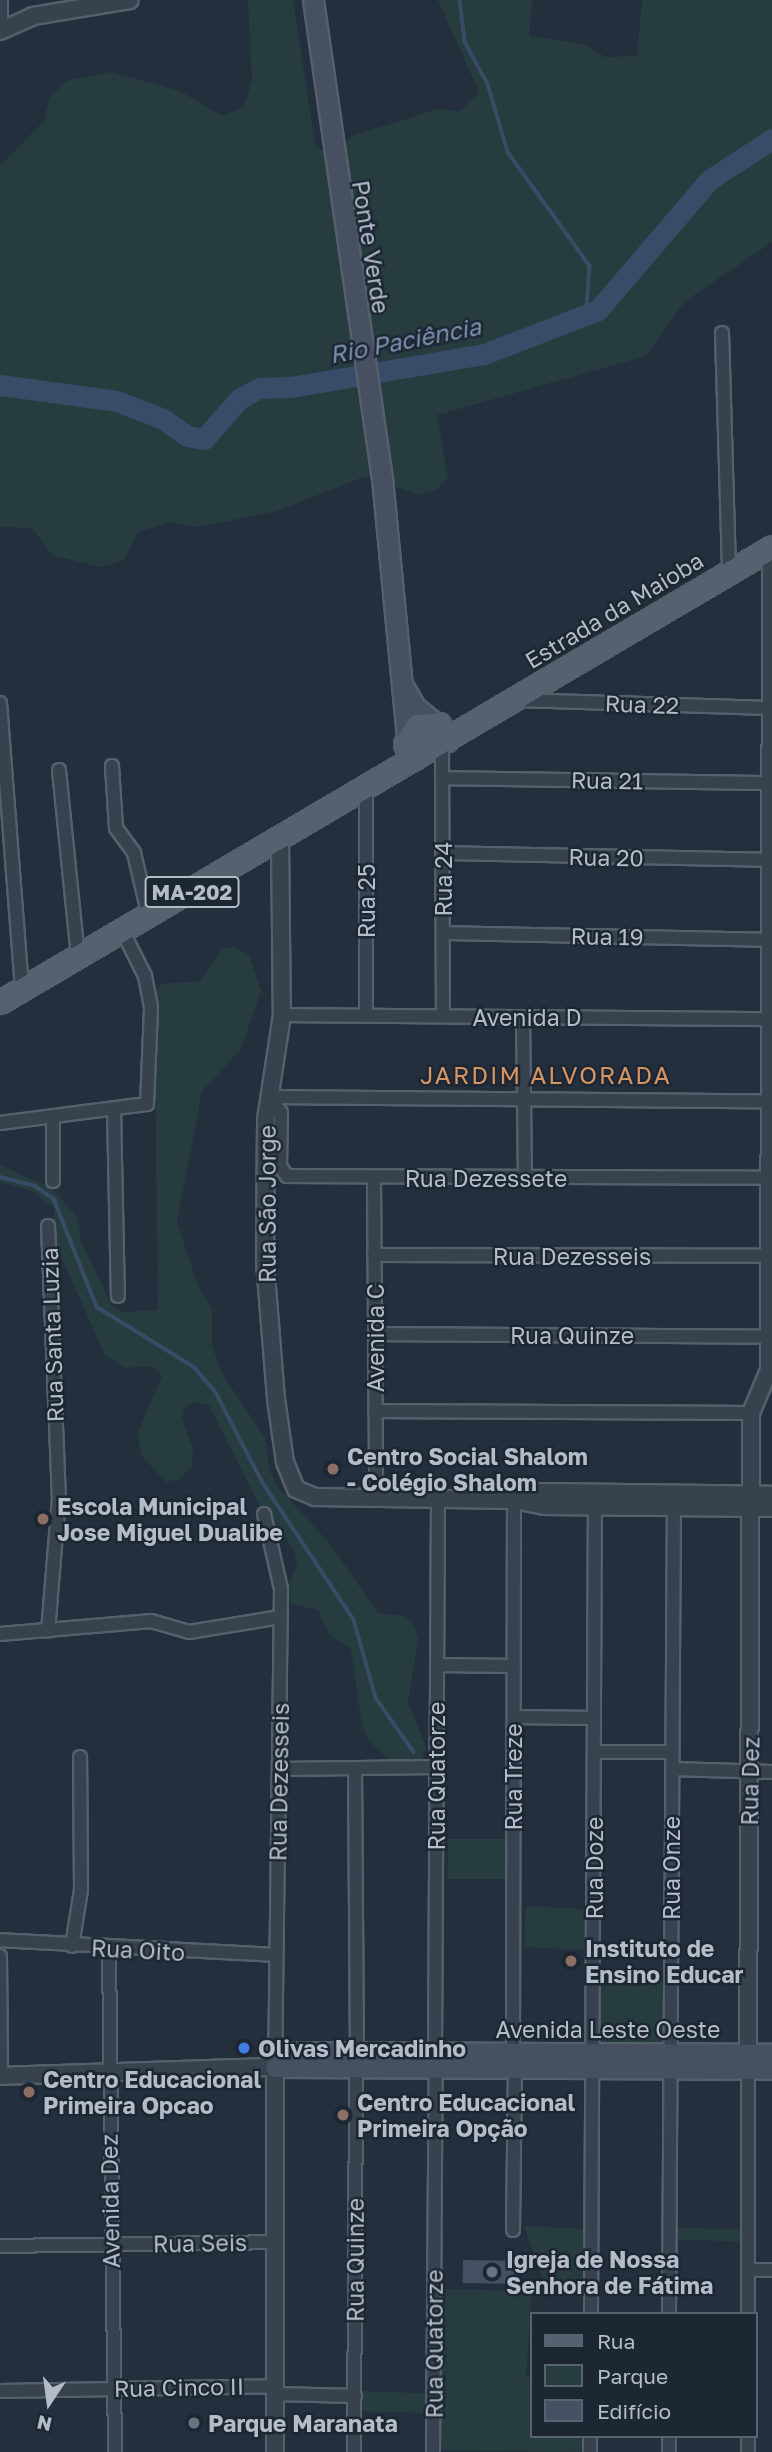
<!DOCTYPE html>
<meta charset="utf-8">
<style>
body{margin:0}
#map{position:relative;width:772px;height:2452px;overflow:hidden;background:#242f3e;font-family:"Golos Text",sans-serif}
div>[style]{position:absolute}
.green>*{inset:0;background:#263c3f;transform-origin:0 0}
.stream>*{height:3.5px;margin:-1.75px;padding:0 1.75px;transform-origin:1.75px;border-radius:1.75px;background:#394c67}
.river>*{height:21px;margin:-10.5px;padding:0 10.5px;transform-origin:10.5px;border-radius:10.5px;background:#394c67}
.building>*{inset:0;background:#455162;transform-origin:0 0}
.roads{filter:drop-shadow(2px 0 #565f6c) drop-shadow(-2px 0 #565f6c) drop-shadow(0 2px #565f6c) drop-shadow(0 -2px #565f6c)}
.minor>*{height:12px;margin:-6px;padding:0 6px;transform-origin:6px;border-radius:6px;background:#38414e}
.tertiary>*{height:16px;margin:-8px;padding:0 8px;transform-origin:8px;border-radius:8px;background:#38414e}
.secondary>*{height:19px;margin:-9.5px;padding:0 9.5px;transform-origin:9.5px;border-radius:9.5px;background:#465061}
.primary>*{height:21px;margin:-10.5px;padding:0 10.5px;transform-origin:10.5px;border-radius:10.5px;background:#56606e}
.dots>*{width:19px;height:19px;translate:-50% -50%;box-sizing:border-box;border:4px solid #1d2633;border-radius:50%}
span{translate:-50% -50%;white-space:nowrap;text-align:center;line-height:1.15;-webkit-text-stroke:5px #1d2633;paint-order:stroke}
.shield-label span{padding:2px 5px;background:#1d2633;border:2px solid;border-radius:5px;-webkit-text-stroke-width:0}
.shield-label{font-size:21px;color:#b4bcc9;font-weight:700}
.street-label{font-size:23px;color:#b4bcc9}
.poi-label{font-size:23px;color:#b4bcc9;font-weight:700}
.left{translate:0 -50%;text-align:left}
.water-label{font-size:24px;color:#7c92b1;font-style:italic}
.neighbourhood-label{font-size:24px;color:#d59563;letter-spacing:2px}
.legend{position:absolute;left:530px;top:2312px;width:228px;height:126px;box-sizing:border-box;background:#1d2633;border:2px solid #59626f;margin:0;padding:9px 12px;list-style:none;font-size:21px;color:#b4bcc9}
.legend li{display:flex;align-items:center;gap:14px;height:35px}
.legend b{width:35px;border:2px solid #59626f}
.north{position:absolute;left:14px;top:2368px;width:70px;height:70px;-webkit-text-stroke:5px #1d2633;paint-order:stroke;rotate:193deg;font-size:19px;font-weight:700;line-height:28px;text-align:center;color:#b4bcc9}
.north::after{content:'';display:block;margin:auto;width:24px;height:32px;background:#b4bcc9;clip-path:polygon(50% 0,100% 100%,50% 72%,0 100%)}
</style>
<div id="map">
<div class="green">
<div style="clip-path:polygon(248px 0,293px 0,315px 144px,334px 159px,352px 136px,438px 109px,460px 111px,479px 92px,438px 0,532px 0,529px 36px,584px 44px,605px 57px,637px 56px,642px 0,772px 0,772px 242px,684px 302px,646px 356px,437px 415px,448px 478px,436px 490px,418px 495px,366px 476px,277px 511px,199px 527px,169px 522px,138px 532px,124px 560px,101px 567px,52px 555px,32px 528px,0 527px,0 166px,44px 121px,50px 97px,66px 81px,111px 72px,180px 91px,222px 116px,244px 107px,252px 81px)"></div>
<div style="clip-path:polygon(233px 947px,249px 955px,261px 991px,241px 1049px,202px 1091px,177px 1222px,199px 1289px,212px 1308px,212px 1346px,223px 1375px,265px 1438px,270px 1472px,279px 1488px,330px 1544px,378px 1613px,403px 1616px,413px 1623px,418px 1638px,408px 1703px,426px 1747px,420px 1763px,388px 1759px,369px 1740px,362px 1726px,351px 1649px,330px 1636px,318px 1610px,291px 1604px,287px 1590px,297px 1564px,294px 1549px,264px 1514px,209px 1405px,193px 1402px,184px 1408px,182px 1418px,193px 1450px,192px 1466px,180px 1479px,166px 1482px,142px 1456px,137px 1435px,162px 1376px,151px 1366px,124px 1368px,105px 1355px,54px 1241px,54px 1208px,31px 1191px,0 1182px,0 1165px,53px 1189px,78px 1218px,81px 1241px,112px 1306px,121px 1312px,158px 1310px,154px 994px,162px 984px,200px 981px,222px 949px)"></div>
<div style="left:448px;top:1839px;width:64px;height:40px"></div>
<div style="left:526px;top:1906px;width:67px;height:41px;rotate:3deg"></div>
<div style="left:599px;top:1979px;width:68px;height:69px;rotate:2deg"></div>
<div style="clip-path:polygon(524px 2226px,583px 2229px,584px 2299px,546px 2288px)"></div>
<div style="left:676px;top:2228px;width:66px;height:12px;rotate:1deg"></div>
<div style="clip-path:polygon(441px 2289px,532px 2291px,526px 2377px,532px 2378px,532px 2436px,584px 2436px,585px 2452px,440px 2450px)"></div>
<div style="left:361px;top:2391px;width:68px;height:20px;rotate:2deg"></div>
</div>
<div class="stream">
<div style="left:460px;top:0;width:42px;rotate:83.2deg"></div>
<div style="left:465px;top:42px;width:48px;rotate:61.3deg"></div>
<div style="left:488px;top:84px;width:71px;rotate:73.6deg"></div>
<div style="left:508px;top:152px;width:140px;rotate:54.3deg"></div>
<div style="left:590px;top:266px;width:39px;rotate:94deg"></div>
<div style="left:587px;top:305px;width:16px;rotate:133deg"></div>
<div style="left:0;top:1177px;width:36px;rotate:14deg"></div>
<div style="left:35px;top:1186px;width:23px;rotate:34deg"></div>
<div style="left:54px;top:1199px;width:116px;rotate:68.3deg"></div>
<div style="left:97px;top:1307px;width:114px;rotate:31.7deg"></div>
<div style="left:194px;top:1367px;width:32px;rotate:49deg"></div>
<div style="left:215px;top:1391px;width:104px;rotate:62.4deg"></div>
<div style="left:263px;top:1483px;width:164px;rotate:56.4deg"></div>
<div style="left:354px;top:1620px;width:81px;rotate:74.2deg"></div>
<div style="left:376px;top:1698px;width:66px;rotate:54.9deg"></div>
</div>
<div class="river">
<div style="left:0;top:385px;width:118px;rotate:7.8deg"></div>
<div style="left:117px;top:401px;width:49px;rotate:21.4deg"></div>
<div style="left:163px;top:419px;width:29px;rotate:35deg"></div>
<div style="left:187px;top:436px;width:17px;rotate:10deg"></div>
<div style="left:204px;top:439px;width:53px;rotate:-48.8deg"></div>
<div style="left:239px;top:399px;width:23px;rotate:-29deg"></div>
<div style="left:259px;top:388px;width:32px;rotate:-2deg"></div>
<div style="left:291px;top:387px;width:196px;rotate:-9.7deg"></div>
<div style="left:484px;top:354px;width:122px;rotate:-21.1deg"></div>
<div style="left:598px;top:310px;width:171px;rotate:-49.5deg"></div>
<div style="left:709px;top:180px;width:75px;rotate:-33.1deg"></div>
</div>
<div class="building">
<div style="left:463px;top:2260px;width:57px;height:23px;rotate:1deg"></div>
</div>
<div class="roads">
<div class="minor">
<div style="left:1px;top:0;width:30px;rotate:90deg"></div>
<div style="left:722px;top:333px;width:238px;rotate:88.3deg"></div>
<div style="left:517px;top:700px;width:254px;rotate:1.8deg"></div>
<div style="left:0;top:703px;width:287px;rotate:85.6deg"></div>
<div style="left:442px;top:742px;width:274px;rotate:89.8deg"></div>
<div style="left:112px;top:766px;width:62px;rotate:86.3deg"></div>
<div style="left:116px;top:828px;width:31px;rotate:54deg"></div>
<div style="left:134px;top:853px;width:66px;rotate:76.8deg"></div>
<div style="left:59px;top:770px;width:189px;rotate:84.2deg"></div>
<div style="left:443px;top:778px;width:328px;rotate:0.9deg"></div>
<div style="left:443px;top:853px;width:327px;rotate:1.2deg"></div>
<div style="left:443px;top:933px;width:327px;rotate:1.2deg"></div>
<div style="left:282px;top:1015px;width:490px;rotate:0.5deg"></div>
<div style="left:366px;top:1016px;width:229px;rotate:-90deg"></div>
<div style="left:523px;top:1017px;width:161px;rotate:89.3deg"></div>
<div style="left:271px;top:1097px;width:19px;rotate:58deg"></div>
<div style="left:281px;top:1113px;width:53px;rotate:91.1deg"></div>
<div style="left:280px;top:1166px;width:12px;rotate:55deg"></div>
<div style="left:287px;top:1176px;width:483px;rotate:0.2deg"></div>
<div style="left:271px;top:1097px;width:499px;rotate:0.5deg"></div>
<div style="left:114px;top:1111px;width:185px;rotate:88.8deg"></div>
<div style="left:0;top:1123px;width:148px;rotate:-7.4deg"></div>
<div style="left:147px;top:1104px;width:97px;rotate:-87.6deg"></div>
<div style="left:151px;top:1007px;width:32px;rotate:-101deg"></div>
<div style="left:145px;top:976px;width:49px;rotate:-116.6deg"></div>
<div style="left:374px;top:1178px;width:320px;rotate:89.6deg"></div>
<div style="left:53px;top:1181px;width:62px;rotate:-90deg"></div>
<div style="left:48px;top:1226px;width:272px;rotate:87.7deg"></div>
<div style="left:59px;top:1498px;width:133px;rotate:94.7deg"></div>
<div style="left:374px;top:1255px;width:395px;rotate:0.1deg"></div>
<div style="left:375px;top:1334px;width:394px;rotate:0.4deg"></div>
<div style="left:375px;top:1411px;width:376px;rotate:0.3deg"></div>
<div style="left:264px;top:1514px;width:77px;rotate:77.2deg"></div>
<div style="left:281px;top:1589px;width:463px;rotate:90.7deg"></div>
<div style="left:0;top:1634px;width:152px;rotate:-4.9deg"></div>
<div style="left:151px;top:1621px;width:40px;rotate:16deg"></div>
<div style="left:189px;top:1632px;width:93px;rotate:-9.3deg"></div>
<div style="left:437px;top:1665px;width:77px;rotate:0.7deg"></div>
<div style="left:514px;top:1717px;width:80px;rotate:0.7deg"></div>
<div style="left:594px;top:1752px;width:78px"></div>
<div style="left:355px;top:1768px;width:285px;rotate:89.6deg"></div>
<div style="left:279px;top:1769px;width:157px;rotate:-0.7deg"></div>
<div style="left:672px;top:1769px;width:100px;rotate:1.7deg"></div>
<div style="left:0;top:1940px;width:276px;rotate:3.1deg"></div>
<div style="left:72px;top:1946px;width:57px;rotate:-80.9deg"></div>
<div style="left:81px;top:1890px;width:133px;rotate:-90.4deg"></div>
<div style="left:109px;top:1949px;width:503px;rotate:89.32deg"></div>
<div style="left:0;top:1956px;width:120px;rotate:89.5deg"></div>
<div style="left:435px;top:2053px;width:554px;rotate:-89.69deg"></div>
<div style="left:513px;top:2053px;width:553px;rotate:-89.9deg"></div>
<div style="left:748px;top:2069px;width:245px;rotate:90deg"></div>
<div style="left:513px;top:2230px;width:162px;rotate:-89.3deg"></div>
<div style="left:0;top:2246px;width:275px;rotate:-0.8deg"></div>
<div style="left:749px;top:2270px;width:23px"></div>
<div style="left:591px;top:2314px;width:807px;rotate:-89.72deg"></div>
<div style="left:669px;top:2314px;width:807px;rotate:-89.65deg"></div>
<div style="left:0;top:2391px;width:275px;rotate:-1deg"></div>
<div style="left:275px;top:2394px;width:80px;rotate:1.4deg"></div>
<div style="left:354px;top:2452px;width:385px;rotate:-89.7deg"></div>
<div style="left:433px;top:2452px;width:385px;rotate:-89.6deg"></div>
<div style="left:590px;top:2452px;width:16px;rotate:-90deg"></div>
<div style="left:669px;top:2452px;width:16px;rotate:-90deg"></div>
<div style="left:748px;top:2452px;width:16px;rotate:-90deg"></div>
</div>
<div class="tertiary">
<div style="left:0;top:31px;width:36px;rotate:-24deg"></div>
<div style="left:33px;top:16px;width:98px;rotate:-9.4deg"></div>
<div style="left:280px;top:837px;width:178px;rotate:89.4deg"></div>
<div style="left:282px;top:1015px;width:106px;rotate:98.7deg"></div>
<div style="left:266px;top:1120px;width:142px;rotate:90.4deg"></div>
<div style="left:265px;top:1262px;width:137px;rotate:85.4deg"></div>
<div style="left:276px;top:1399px;width:64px;rotate:81.9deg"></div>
<div style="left:285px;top:1462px;width:29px;rotate:68deg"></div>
<div style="left:296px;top:1489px;width:21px;rotate:23deg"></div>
<div style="left:315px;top:1497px;width:199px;rotate:0.9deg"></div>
<div style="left:514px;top:1500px;width:31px;rotate:11deg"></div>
<div style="left:544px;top:1506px;width:228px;rotate:0.5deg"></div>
<div style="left:517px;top:1500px;width:26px;rotate:-18deg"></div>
<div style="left:542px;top:1492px;width:230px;rotate:0.7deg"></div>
<div style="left:748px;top:2064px;width:651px;rotate:-89.74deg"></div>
<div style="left:751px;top:1413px;width:47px;rotate:-67.3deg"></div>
<div style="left:769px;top:1370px;width:823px;rotate:-89.86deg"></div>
<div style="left:0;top:2076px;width:275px;rotate:-1.9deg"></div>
<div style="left:275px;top:2452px;width:397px;rotate:-90deg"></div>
</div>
<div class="secondary">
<div style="left:313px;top:0;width:483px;rotate:81.8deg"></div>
<div style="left:382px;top:478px;width:260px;rotate:84.5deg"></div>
<div style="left:403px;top:686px;width:24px;rotate:60deg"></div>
<div style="left:415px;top:707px;width:26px;rotate:39deg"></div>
<div style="left:275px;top:2052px;width:497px;rotate:0.2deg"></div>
<div style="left:275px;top:2067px;width:497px;rotate:0.2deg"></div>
</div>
<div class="primary">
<div style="left:415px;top:758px;width:17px;rotate:-126deg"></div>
<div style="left:405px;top:744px;width:22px;rotate:-58deg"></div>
<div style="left:417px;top:725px;width:22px;rotate:-3deg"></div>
<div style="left:439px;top:724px;width:18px;rotate:63deg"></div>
<div style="left:0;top:1002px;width:896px;rotate:-30.51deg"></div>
</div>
</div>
<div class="dots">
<div style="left:333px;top:1469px;background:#8d6e63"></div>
<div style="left:43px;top:1519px;background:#8d6e63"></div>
<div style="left:571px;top:1961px;background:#8d6e63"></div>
<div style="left:244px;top:2048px;background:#3f7fe0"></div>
<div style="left:29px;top:2092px;background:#8d6e63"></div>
<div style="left:343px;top:2115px;background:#8d6e63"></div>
<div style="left:492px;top:2272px;background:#6b7280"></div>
<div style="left:194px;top:2423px;background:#6b7280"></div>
</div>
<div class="shield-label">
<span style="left:192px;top:892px">MA-202</span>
</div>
<div class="street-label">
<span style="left:371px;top:247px;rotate:81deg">Ponte Verde</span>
<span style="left:614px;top:610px;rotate:-31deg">Estrada da Maioba</span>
<span style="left:642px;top:704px;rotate:2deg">Rua 22</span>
<span style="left:607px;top:780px;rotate:1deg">Rua 21</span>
<span style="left:606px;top:857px;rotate:1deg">Rua 20</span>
<span style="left:443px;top:879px;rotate:-90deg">Rua 24</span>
<span style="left:366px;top:901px;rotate:-90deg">Rua 25</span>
<span style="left:607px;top:936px;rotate:1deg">Rua 19</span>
<span style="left:527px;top:1017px">Avenida D</span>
<span style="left:486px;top:1178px">Rua Dezessete</span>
<span style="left:267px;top:1204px;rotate:-90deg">Rua São Jorge</span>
<span style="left:572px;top:1256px">Rua Dezesseis</span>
<span style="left:52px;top:1335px;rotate:-92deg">Rua Santa Luzia</span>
<span style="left:572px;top:1335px">Rua Quinze</span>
<span style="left:375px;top:1338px;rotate:-90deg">Avenida C</span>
<span style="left:436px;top:1776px;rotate:-90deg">Rua Quatorze</span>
<span style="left:513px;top:1777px;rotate:-90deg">Rua Treze</span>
<span style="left:750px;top:1781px;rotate:-89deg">Rua Dez</span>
<span style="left:279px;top:1782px;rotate:-89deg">Rua Dezesseis</span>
<span style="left:594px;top:1868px;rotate:-90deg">Rua Doze</span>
<span style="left:671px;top:1868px;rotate:-90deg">Rua Onze</span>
<span style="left:138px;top:1950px;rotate:3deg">Rua Oito</span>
<span style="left:608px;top:2029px">Avenida Leste Oeste</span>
<span style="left:110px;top:2201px;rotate:-91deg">Avenida Dez</span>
<span style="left:200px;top:2243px;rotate:-1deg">Rua Seis</span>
<span style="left:355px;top:2260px;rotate:-90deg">Rua Quinze</span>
<span style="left:434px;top:2344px;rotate:-90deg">Rua Quatorze</span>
<span style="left:179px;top:2387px;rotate:-1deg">Rua Cinco II</span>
</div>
<div class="poi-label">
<span class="left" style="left:347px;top:1469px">Centro Social Shalom<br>- Colégio Shalom</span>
<span class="left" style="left:57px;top:1519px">Escola Municipal<br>Jose Miguel Dualibe</span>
<span class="left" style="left:585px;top:1961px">Instituto de<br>Ensino Educar</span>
<span class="left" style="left:258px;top:2048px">Olivas Mercadinho</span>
<span class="left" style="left:43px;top:2092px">Centro Educacional<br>Primeira Opcao</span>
<span class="left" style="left:357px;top:2115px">Centro Educacional<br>Primeira Opção</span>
<span class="left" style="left:506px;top:2272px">Igreja de Nossa<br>Senhora de Fátima</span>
<span class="left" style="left:208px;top:2423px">Parque Maranata</span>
</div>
<div class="water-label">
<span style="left:405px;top:340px;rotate:-11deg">Rio Paciência</span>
</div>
<div class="neighbourhood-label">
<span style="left:546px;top:1075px">JARDIM ALVORADA</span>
</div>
<ul class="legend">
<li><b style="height:9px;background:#56606e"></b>Rua</li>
<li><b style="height:19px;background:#263c3f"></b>Parque</li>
<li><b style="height:19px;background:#455162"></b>Edifício</li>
</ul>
<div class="north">N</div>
</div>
